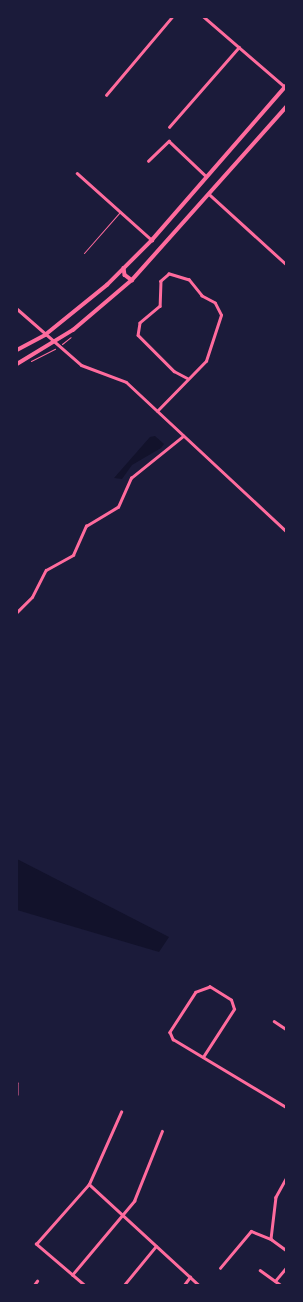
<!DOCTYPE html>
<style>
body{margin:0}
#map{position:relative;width:303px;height:1302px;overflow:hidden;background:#1b1b3a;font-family:Overpass,sans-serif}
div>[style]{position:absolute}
.water>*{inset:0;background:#12122b}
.path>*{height:1px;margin:-0.5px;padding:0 0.5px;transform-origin:0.5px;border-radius:0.5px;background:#ff6b9d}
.service>*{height:1px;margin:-0.5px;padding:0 0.5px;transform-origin:0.5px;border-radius:0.5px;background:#ff6b9d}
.minor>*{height:2.5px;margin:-1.25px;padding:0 1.25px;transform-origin:1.25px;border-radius:1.25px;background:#ff6b9d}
.tertiary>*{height:3px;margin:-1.5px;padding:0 1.5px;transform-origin:1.5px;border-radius:1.5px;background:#ff6b9d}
.secondary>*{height:3.5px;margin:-1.75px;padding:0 1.75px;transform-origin:1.75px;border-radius:1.75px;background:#ff6b9d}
span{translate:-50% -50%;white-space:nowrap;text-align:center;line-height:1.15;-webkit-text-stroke:3px #1b1b3a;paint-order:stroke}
.frame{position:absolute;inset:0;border:18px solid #1b1b3a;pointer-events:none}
</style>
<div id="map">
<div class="water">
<div style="clip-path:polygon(155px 436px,164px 444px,161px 448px,132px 465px,122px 479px,114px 478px,150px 437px)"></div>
<div style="clip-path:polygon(17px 859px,169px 937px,159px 952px,17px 910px)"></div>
</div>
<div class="path">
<div style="left:62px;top:344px;width:11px;rotate:-38deg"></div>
<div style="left:31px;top:361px;width:27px;rotate:-27deg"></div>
</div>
<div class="service">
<div style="left:84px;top:253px;width:55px;rotate:-48.7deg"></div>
</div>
<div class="minor">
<div style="left:204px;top:17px;width:107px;rotate:40.8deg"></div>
<div style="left:106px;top:95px;width:102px;rotate:-49.8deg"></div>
<div style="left:169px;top:127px;width:106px;rotate:-48.8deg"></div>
<div style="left:148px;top:161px;width:29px;rotate:-44deg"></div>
<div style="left:169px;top:141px;width:51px;rotate:43.4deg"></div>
<div style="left:77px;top:173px;width:101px;rotate:41.8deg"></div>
<div style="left:209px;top:194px;width:104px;rotate:42.3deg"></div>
<div style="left:157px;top:411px;width:70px;rotate:-45.6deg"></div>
<div style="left:206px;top:361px;width:48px;rotate:-71.9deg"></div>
<div style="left:221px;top:315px;width:13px;rotate:-117deg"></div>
<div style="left:215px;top:303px;width:15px;rotate:-152deg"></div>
<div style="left:202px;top:296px;width:21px;rotate:-129deg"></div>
<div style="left:189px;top:280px;width:21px;rotate:-163deg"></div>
<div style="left:169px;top:274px;width:11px;rotate:139deg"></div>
<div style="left:161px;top:281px;width:25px;rotate:92deg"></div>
<div style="left:160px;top:306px;width:26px;rotate:140deg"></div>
<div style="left:140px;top:323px;width:12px;rotate:99deg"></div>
<div style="left:138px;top:335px;width:51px;rotate:45deg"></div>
<div style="left:174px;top:371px;width:15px;rotate:28deg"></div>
<div style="left:17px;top:612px;width:21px;rotate:-45deg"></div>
<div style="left:32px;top:597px;width:30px;rotate:-63deg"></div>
<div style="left:46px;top:570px;width:31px;rotate:-29deg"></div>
<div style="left:73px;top:555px;width:32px;rotate:-66deg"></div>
<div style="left:86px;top:526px;width:37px;rotate:-31deg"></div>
<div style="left:118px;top:507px;width:32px;rotate:-66deg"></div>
<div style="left:131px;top:478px;width:67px;rotate:-38.9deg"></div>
<div style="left:274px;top:1021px;width:14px;rotate:34deg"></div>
<div style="left:203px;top:1057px;width:57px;rotate:-57.1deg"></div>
<div style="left:234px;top:1009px;width:9px;rotate:-108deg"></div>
<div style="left:231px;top:1000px;width:25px;rotate:-148deg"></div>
<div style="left:210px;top:987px;width:15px;rotate:160deg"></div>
<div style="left:196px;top:992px;width:48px;rotate:123deg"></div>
<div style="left:170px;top:1032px;width:8px;rotate:67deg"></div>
<div style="left:173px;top:1039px;width:132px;rotate:31deg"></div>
<div style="left:17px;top:1083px;width:11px;rotate:90deg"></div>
<div style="left:286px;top:1179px;width:21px;rotate:119deg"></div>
<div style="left:276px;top:1197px;width:42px;rotate:96.8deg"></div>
<div style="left:271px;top:1239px;width:19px;rotate:36deg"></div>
<div style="left:89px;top:1184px;width:149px;rotate:42.6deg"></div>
<div style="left:220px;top:1268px;width:48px;rotate:-50deg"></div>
<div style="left:251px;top:1231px;width:22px;rotate:22deg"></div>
<div style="left:260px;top:1270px;width:26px;rotate:36deg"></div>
<div style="left:72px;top:1275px;width:97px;rotate:-50deg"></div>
<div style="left:134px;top:1201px;width:75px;rotate:-68.2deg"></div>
<div style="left:275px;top:1281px;width:17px;rotate:-50deg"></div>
<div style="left:34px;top:1285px;width:5px;rotate:-53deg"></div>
<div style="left:84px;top:1285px;width:63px;rotate:-139.5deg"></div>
<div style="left:36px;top:1244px;width:80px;rotate:-48.5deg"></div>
<div style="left:89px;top:1184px;width:79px;rotate:-66deg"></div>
<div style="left:124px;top:1285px;width:50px;rotate:-50.6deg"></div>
<div style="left:184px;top:1285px;width:10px;rotate:-53deg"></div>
</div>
<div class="tertiary">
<div style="left:17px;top:309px;width:85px;rotate:41.2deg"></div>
<div style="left:81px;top:365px;width:48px;rotate:20.7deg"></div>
<div style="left:126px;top:382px;width:219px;rotate:43deg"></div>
</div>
<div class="secondary">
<div style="left:124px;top:268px;width:7px;rotate:82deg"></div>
<div style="left:125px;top:275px;width:9px;rotate:36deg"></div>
<div style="left:17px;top:350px;width:32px;rotate:-28deg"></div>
<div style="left:45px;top:335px;width:80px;rotate:-38.9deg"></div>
<div style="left:107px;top:285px;width:64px;rotate:-45deg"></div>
<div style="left:152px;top:240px;width:204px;rotate:-49deg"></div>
<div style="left:17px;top:364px;width:66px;rotate:-31.3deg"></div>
<div style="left:73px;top:330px;width:77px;rotate:-40.3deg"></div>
<div style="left:132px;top:280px;width:232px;rotate:-48.3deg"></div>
</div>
<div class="frame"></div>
</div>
